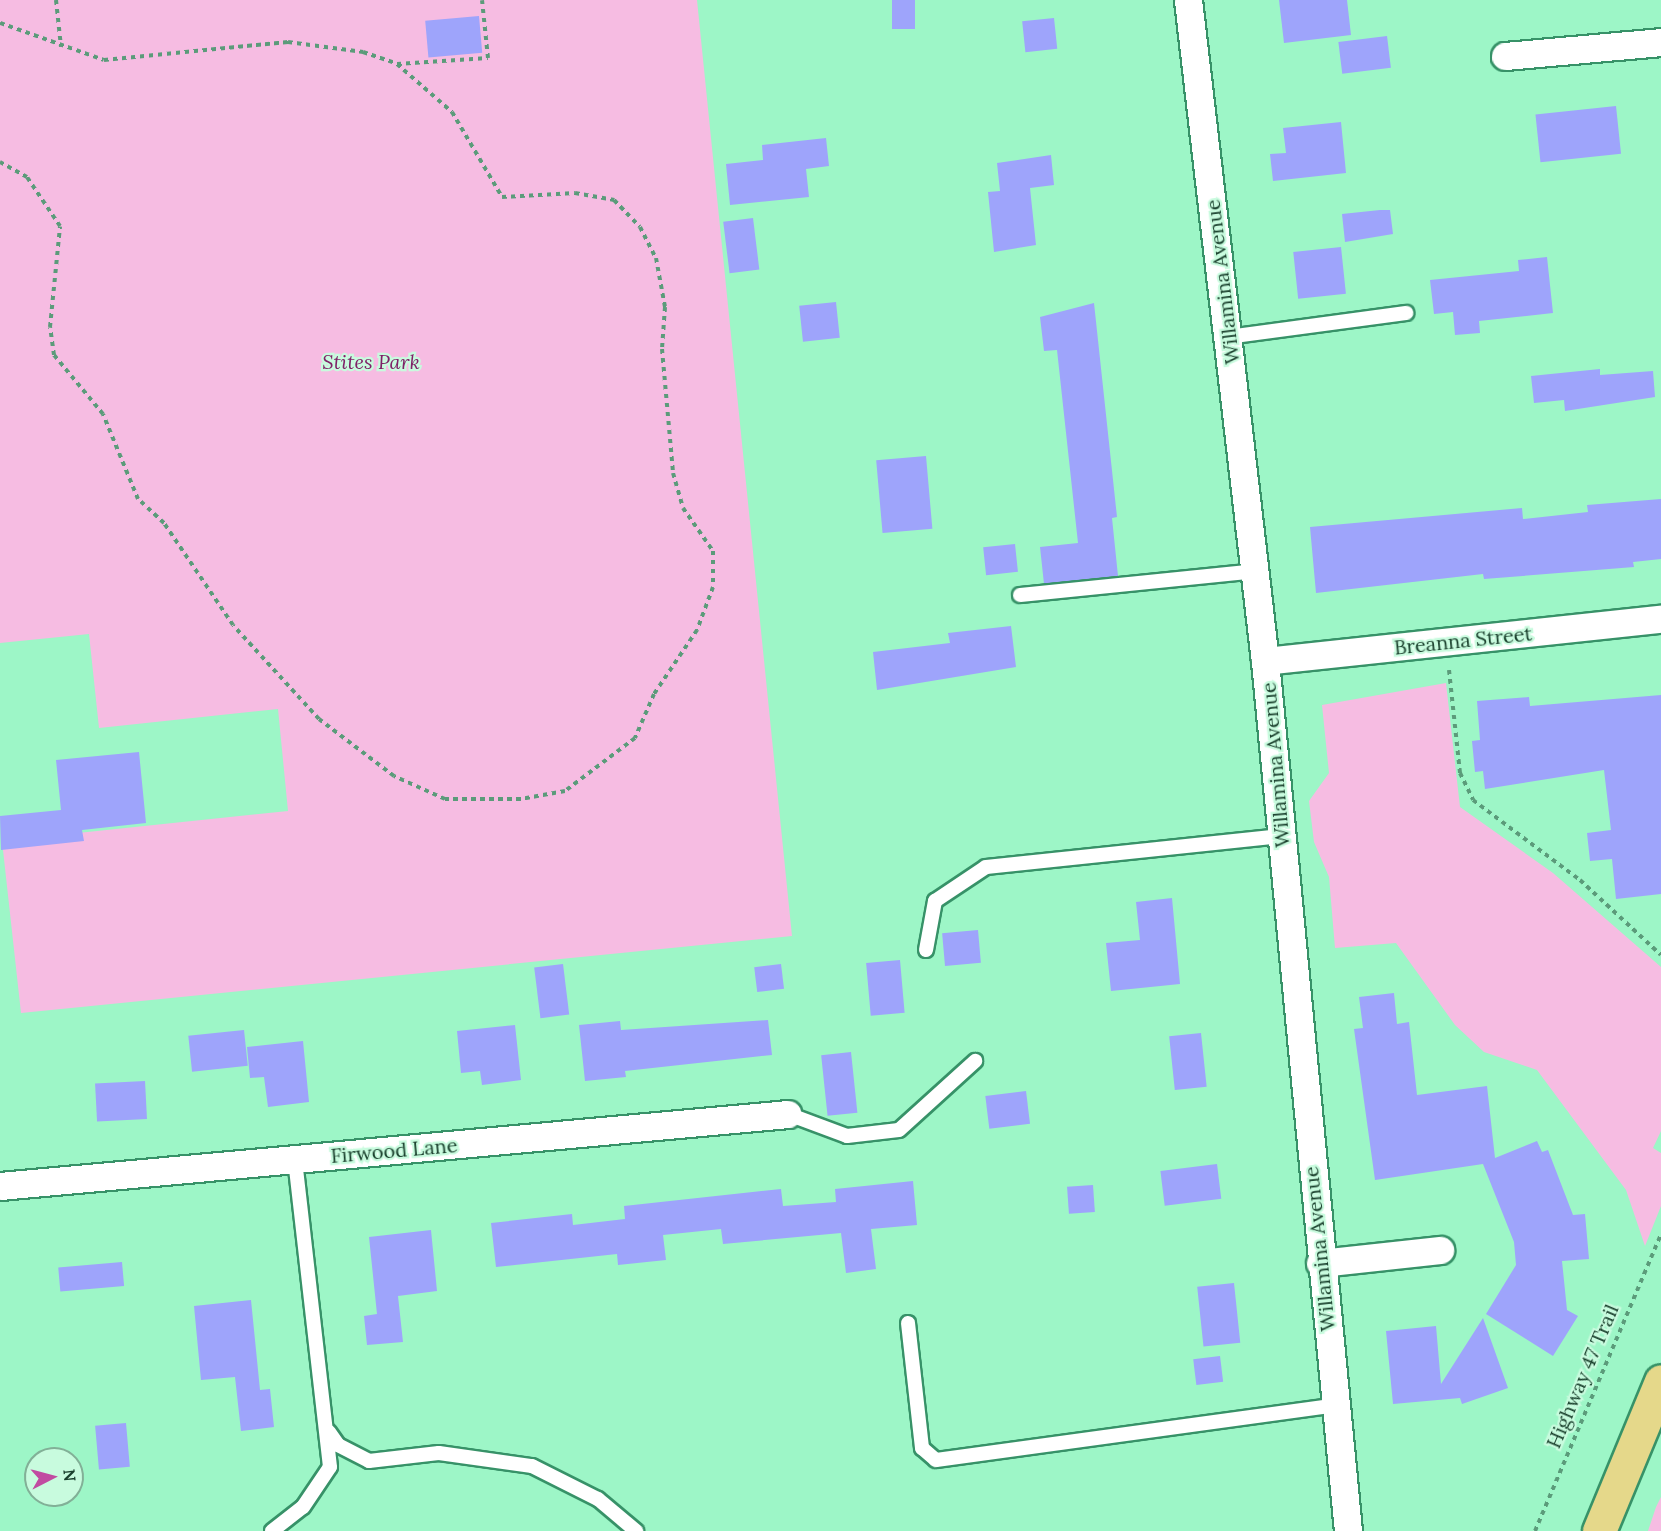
<!DOCTYPE html>
<style>
body{margin:0}
#map{position:relative;width:1661px;height:1531px;overflow:hidden;background:#9df6c7;font-family:Lora,serif}
div>[style]{position:absolute}
.green>*{inset:0;background:#f6bce2}
.building>*{inset:0;background:#9ea4fb;transform-origin:0 0}
.path>*{height:4px;margin-top:-2px;transform-origin:0;background:repeating-linear-gradient(90deg,#5b9b7a 0 4.5px,transparent 0 9px)}
.roads{filter:drop-shadow(2px 0 #379268) drop-shadow(-2px 0 #379268) drop-shadow(0 2px #379268) drop-shadow(0 -2px #379268)}
.service>*{height:14px;margin:-7px;padding:0 7px;transform-origin:7px;border-radius:7px;background:#fff}
.minor>*{height:27px;margin:-13.5px;padding:0 13.5px;transform-origin:13.5px;border-radius:13.5px;background:#fff}
.primary>*{height:33px;margin:-16.5px;padding:0 16.5px;transform-origin:16.5px;border-radius:16.5px;background:#e5d88a}
span{translate:-50% -50%;white-space:nowrap;text-align:center;line-height:1.15;-webkit-text-stroke:4.5px #c8fbde;paint-order:stroke}
.street-label{font-size:20px;color:#1a402d}
.park-label{font-size:20px;color:#7f2167;font-style:italic}
.north{position:absolute;left:24px;top:1447px;width:60px;height:60px;box-sizing:border-box;background:#c8fbde;border:2px solid #82b097;border-radius:50%;rotate:84deg;font-size:16px;font-weight:700;line-height:24px;text-align:center;color:#1a402d}
.north::after{content:'';display:block;margin:auto;width:21px;height:27px;background:#c14ba1;clip-path:polygon(50% 0,100% 100%,50% 72%,0 100%)}
</style>
<div id="map">
<div class="green">
<div style="clip-path:polygon(0 0,697px 0,792px 936px,21px 1013px,2px 841px,288px 811px,278px 709px,99px 728px,89px 634px,0 643px)"></div>
<div style="clip-path:polygon(1446px 683px,1460px 807px,1553px 873px,1661px 967px,1661px 1131px,1653px 1148px,1661px 1153px,1661px 1206px,1645px 1246px,1626px 1190px,1537px 1070px,1484px 1052px,1455px 1025px,1396px 943px,1335px 948px,1329px 877px,1314px 842px,1309px 801px,1329px 773px,1322px 705px)"></div>
<div style="clip-path:polygon(1661px 1497px,1661px 1531px,1648px 1531px,1656px 1507px)"></div>
</div>
<div class="building">
<div style="left:892px;top:0;width:23px;height:29px"></div>
<div style="clip-path:polygon(1279px 0,1347px 0,1351px 35px,1284px 43px)"></div>
<div style="left:479px;top:16px;width:37px;height:54px;rotate:85deg"></div>
<div style="left:1054px;top:18px;width:31px;height:32px;rotate:84deg"></div>
<div style="left:1387px;top:36px;width:32px;height:49px;rotate:83deg"></div>
<div style="left:1616px;top:106px;width:48px;height:81px;rotate:84deg"></div>
<div style="clip-path:polygon(1341px 122px,1346px 173px,1273px 181px,1270px 154px,1286px 153px,1283px 128px)"></div>
<div style="clip-path:polygon(826px 138px,829px 166px,806px 169px,809px 197px,730px 205px,726px 164px,763px 160px,762px 145px)"></div>
<div style="clip-path:polygon(1051px 155px,1054px 185px,1030px 188px,1036px 245px,994px 252px,988px 192px,1000px 191px,997px 163px)"></div>
<div style="clip-path:polygon(1380px 210px,1390px 210px,1393px 234px,1345px 242px,1342px 214px)"></div>
<div style="left:753px;top:218px;width:52px;height:30px;rotate:83deg"></div>
<div style="left:1341px;top:247px;width:47px;height:48px;rotate:84deg"></div>
<div style="clip-path:polygon(1547px 257px,1553px 313px,1479px 321px,1480px 333px,1455px 335px,1453px 312px,1434px 314px,1430px 280px,1519px 271px,1518px 260px)"></div>
<div style="left:836px;top:302px;width:36px;height:37px;rotate:84deg"></div>
<div style="clip-path:polygon(1094px 303px,1117px 517px,1112px 518px,1118px 576px,1044px 584px,1040px 547px,1078px 543px,1057px 350px,1044px 351px,1040px 317px)"></div>
<div style="clip-path:polygon(1600px 369px,1600px 375px,1653px 371px,1655px 397px,1565px 411px,1564px 400px,1534px 403px,1531px 376px)"></div>
<div style="left:926px;top:456px;width:73px;height:50px;rotate:85deg"></div>
<div style="clip-path:polygon(1661px 499px,1661px 559px,1633px 562px,1634px 567px,1484px 579px,1483px 574px,1316px 593px,1310px 527px,1522px 508px,1523px 519px,1588px 512px,1587px 505px)"></div>
<div style="left:1015px;top:544px;width:28px;height:32px;rotate:84deg"></div>
<div style="clip-path:polygon(1011px 626px,1016px 667px,877px 690px,873px 652px,950px 643px,948px 633px)"></div>
<div style="clip-path:polygon(1661px 695px,1661px 894px,1616px 899px,1612px 859px,1590px 861px,1587px 833px,1611px 830px,1604px 770px,1485px 789px,1483px 771px,1475px 772px,1472px 741px,1480px 740px,1477px 701px,1529px 697px,1530px 706px)"></div>
<div style="clip-path:polygon(139px 752px,146px 823px,82px 830px,84px 841px,1px 850px,0 816px,61px 810px,56px 760px)"></div>
<div style="clip-path:polygon(1172px 898px,1180px 984px,1111px 991px,1106px 943px,1140px 940px,1136px 902px)"></div>
<div style="left:978px;top:930px;width:33px;height:36px;rotate:85deg"></div>
<div style="left:900px;top:960px;width:53px;height:34px;rotate:85deg"></div>
<div style="left:563px;top:964px;width:51px;height:29px;rotate:83deg"></div>
<div style="left:781px;top:964px;width:25px;height:27px;rotate:83deg"></div>
<div style="clip-path:polygon(1394px 993px,1397px 1024px,1409px 1022px,1417px 1095px,1487px 1086px,1495px 1158px,1537px 1141px,1542px 1152px,1548px 1150px,1573px 1215px,1585px 1214px,1589px 1259px,1562px 1261px,1567px 1310px,1578px 1316px,1553px 1356px,1486px 1314px,1516px 1265px,1514px 1242px,1483px 1164px,1375px 1180px,1354px 1029px,1363px 1028px,1359px 997px)"></div>
<div style="clip-path:polygon(768px 1020px,772px 1055px,625px 1071px,626px 1077px,585px 1081px,579px 1025px,620px 1021px,621px 1030px)"></div>
<div style="clip-path:polygon(515px 1025px,521px 1080px,482px 1085px,480px 1071px,461px 1073px,457px 1031px)"></div>
<div style="left:244px;top:1030px;width:36px;height:56px;rotate:84deg"></div>
<div style="left:1201px;top:1033px;width:54px;height:32px;rotate:84deg"></div>
<div style="clip-path:polygon(303px 1041px,309px 1102px,268px 1107px,264px 1077px,250px 1078px,247px 1047px)"></div>
<div style="left:851px;top:1052px;width:61px;height:30px;rotate:84deg"></div>
<div style="left:145px;top:1081px;width:38px;height:50px;rotate:87deg"></div>
<div style="left:1026px;top:1091px;width:33px;height:41px;rotate:83deg"></div>
<div style="left:1217px;top:1164px;width:35px;height:57px;rotate:83deg"></div>
<div style="clip-path:polygon(913px 1181px,917px 1225px,871px 1229px,876px 1269px,846px 1273px,841px 1233px,723px 1244px,721px 1229px,663px 1235px,666px 1260px,618px 1265px,617px 1254px,496px 1267px,491px 1223px,572px 1214px,573px 1225px,625px 1219px,624px 1206px,781px 1189px,783px 1206px,836px 1202px,835px 1189px)"></div>
<div style="left:1093px;top:1185px;width:27px;height:26px;rotate:86deg"></div>
<div style="clip-path:polygon(431px 1230px,437px 1291px,398px 1296px,403px 1342px,367px 1345px,364px 1316px,377px 1314px,369px 1237px)"></div>
<div style="left:122px;top:1262px;width:24px;height:64px;rotate:85deg"></div>
<div style="left:1234px;top:1283px;width:60px;height:37px;rotate:84deg"></div>
<div style="clip-path:polygon(251px 1300px,260px 1390px,270px 1389px,274px 1427px,241px 1431px,235px 1377px,201px 1380px,194px 1306px)"></div>
<div style="clip-path:polygon(1483px 1318px,1508px 1388px,1462px 1404px,1460px 1398px,1393px 1404px,1386px 1331px,1436px 1326px,1441px 1384px)"></div>
<div style="left:1220px;top:1356px;width:26px;height:27px;rotate:83deg"></div>
<div style="left:126px;top:1423px;width:44px;height:31px;rotate:85deg"></div>
</div>
<div class="path">
<div style="left:56px;top:0;width:47px;rotate:83.9deg"></div>
<div style="left:0;top:23px;width:110px;rotate:19.6deg"></div>
<div style="left:104px;top:60px;width:185px;rotate:-5.6deg"></div>
<div style="left:288px;top:42px;width:76px;rotate:7.6deg"></div>
<div style="left:363px;top:52px;width:36px;rotate:19deg"></div>
<div style="left:397px;top:64px;width:73px;rotate:41.1deg"></div>
<div style="left:452px;top:112px;width:99px;rotate:59.5deg"></div>
<div style="left:502px;top:197px;width:73px;rotate:-3.1deg"></div>
<div style="left:575px;top:193px;width:40px;rotate:10deg"></div>
<div style="left:614px;top:200px;width:37px;rotate:46deg"></div>
<div style="left:640px;top:227px;width:35px;rotate:63deg"></div>
<div style="left:656px;top:258px;width:50px;rotate:79.6deg"></div>
<div style="left:665px;top:307px;width:42px;rotate:94.1deg"></div>
<div style="left:662px;top:349px;width:124px;rotate:84.9deg"></div>
<div style="left:673px;top:473px;width:36px;rotate:74deg"></div>
<div style="left:683px;top:508px;width:52px;rotate:55.1deg"></div>
<div style="left:713px;top:551px;width:36px;rotate:90deg"></div>
<div style="left:713px;top:587px;width:46px;rotate:110.4deg"></div>
<div style="left:697px;top:630px;width:77px;rotate:123.9deg"></div>
<div style="left:654px;top:694px;width:48px;rotate:113.4deg"></div>
<div style="left:635px;top:738px;width:88px;rotate:142.9deg"></div>
<div style="left:565px;top:791px;width:45px;rotate:169.7deg"></div>
<div style="left:521px;top:799px;width:76px;rotate:180deg"></div>
<div style="left:445px;top:799px;width:56px;rotate:-155.7deg"></div>
<div style="left:394px;top:776px;width:94px;rotate:-142.8deg"></div>
<div style="left:319px;top:719px;width:127px;rotate:-132.5deg"></div>
<div style="left:233px;top:625px;width:123px;rotate:-124.1deg"></div>
<div style="left:164px;top:523px;width:35px;rotate:-137deg"></div>
<div style="left:138px;top:499px;width:92px;rotate:-112.4deg"></div>
<div style="left:103px;top:414px;width:77px;rotate:-129.7deg"></div>
<div style="left:54px;top:355px;width:28px;rotate:-98deg"></div>
<div style="left:50px;top:327px;width:101px;rotate:-84.3deg"></div>
<div style="left:60px;top:226px;width:59px;rotate:-124deg"></div>
<div style="left:27px;top:177px;width:31px;rotate:-151deg"></div>
<div style="left:397px;top:64px;width:91px;rotate:-3.8deg"></div>
<div style="left:488px;top:58px;width:58px;rotate:-95.9deg"></div>
<div style="left:1449px;top:670px;width:104px;rotate:83.9deg"></div>
<div style="left:1460px;top:773px;width:30px;rotate:64deg"></div>
<div style="left:1473px;top:800px;width:134px;rotate:36.8deg"></div>
<div style="left:1580px;top:880px;width:110px;rotate:42.8deg"></div>
<div style="left:1535px;top:1531px;width:323px;rotate:-67deg"></div>
</div>
<div class="roads">
<div class="service">
<div style="left:1228px;top:337px;width:180px;rotate:-7.7deg"></div>
<div style="left:1020px;top:595px;width:236px;rotate:-5.8deg"></div>
<div style="left:926px;top:950px;width:50px;rotate:-79.6deg"></div>
<div style="left:935px;top:901px;width:61px;rotate:-33.7deg"></div>
<div style="left:986px;top:867px;width:297px;rotate:-6deg"></div>
<div style="left:788px;top:1114px;width:63px;rotate:20.4deg"></div>
<div style="left:847px;top:1136px;width:52px;rotate:-6.6deg"></div>
<div style="left:899px;top:1130px;width:103px;rotate:-42.2deg"></div>
<div style="left:908px;top:1323px;width:126px;rotate:83.6deg"></div>
<div style="left:922px;top:1448px;width:18px;rotate:41deg"></div>
<div style="left:936px;top:1460px;width:403px;rotate:-7.8deg"></div>
<div style="left:329px;top:1432px;width:16px;rotate:55deg"></div>
<div style="left:338px;top:1445px;width:35px;rotate:27deg"></div>
<div style="left:369px;top:1461px;width:70px;rotate:-6.5deg"></div>
<div style="left:439px;top:1453px;width:94px;rotate:8deg"></div>
<div style="left:532px;top:1466px;width:74px;rotate:26.6deg"></div>
<div style="left:598px;top:1499px;width:50px;rotate:40.1deg"></div>
<div style="left:272px;top:1531px;width:39px;rotate:-38deg"></div>
<div style="left:303px;top:1507px;width:48px;rotate:-56deg"></div>
<div style="left:330px;top:1467px;width:310px;rotate:-96.5deg"></div>
</div>
<div class="minor">
<div style="left:1188px;top:0;width:665px;rotate:83.36deg"></div>
<div style="left:1265px;top:661px;width:874px;rotate:84.55deg"></div>
<div style="left:1505px;top:56px;width:157px;rotate:-5.1deg"></div>
<div style="left:1265px;top:661px;width:398px;rotate:-6.1deg"></div>
<div style="left:0;top:1186px;width:791px;rotate:-5.22deg"></div>
<div style="left:1320px;top:1263px;width:121px;rotate:-6.2deg"></div>
</div>
<div class="primary">
<div style="left:1599px;top:1531px;width:162px;rotate:-67.5deg"></div>
</div>
</div>
<div class="street-label">
<span style="left:1222px;top:282px;rotate:-97deg">Willamina Avenue</span>
<span style="left:1463px;top:640px;rotate:-6deg">Breanna Street</span>
<span style="left:1275px;top:765px;rotate:-95deg">Willamina Avenue</span>
<span style="left:394px;top:1150px;rotate:-5deg">Firwood Lane</span>
<span style="left:1319px;top:1249px;rotate:-96deg">Willamina Avenue</span>
<span style="left:1582px;top:1376px;rotate:-67deg">Highway 47 Trail</span>
</div>
<div class="park-label">
<span style="left:371px;top:361px">Stites Park</span>
</div>
<div class="north">N</div>
</div>
